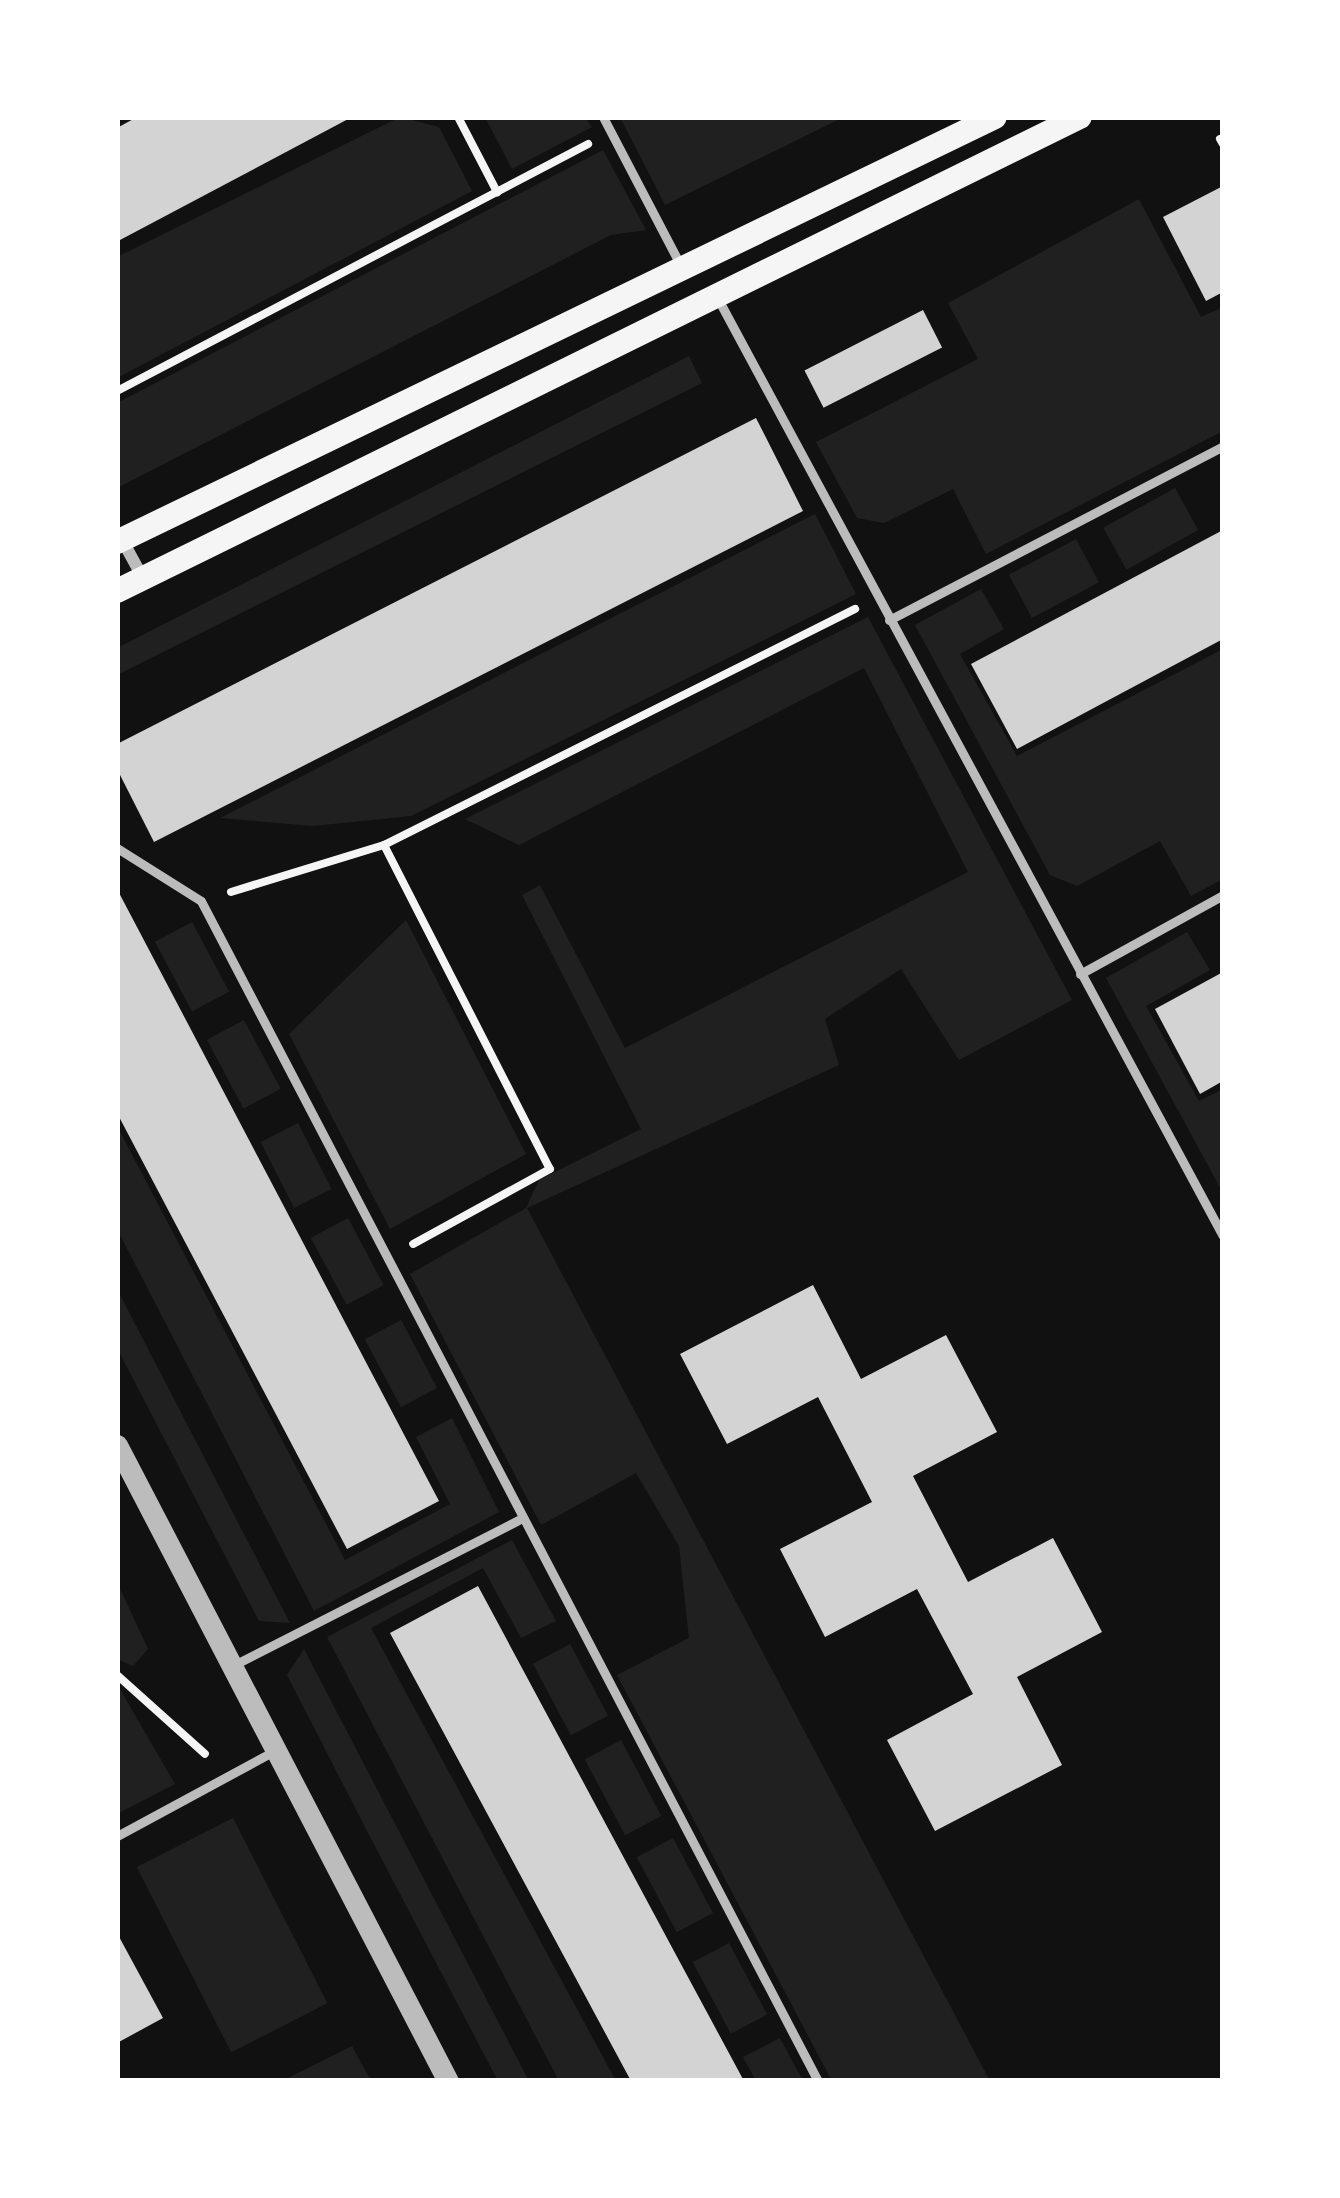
<!DOCTYPE html>
<style>
body{margin:0}
#map{position:relative;width:1340px;height:2198px;overflow:hidden;background:#111;font-family:"Nunito Sans",sans-serif}
div>[style]{position:absolute}
.green>*{inset:0;background:#202020;transform-origin:0 0}
.building>*{inset:0;background:#d3d3d3;transform-origin:0 0}
.path>*{height:8px;margin:-4px;padding:0 4px;transform-origin:4px;border-radius:4px;background:#f5f5f5}
.service>*{height:9px;margin:-4.5px;padding:0 4.5px;transform-origin:4.5px;border-radius:4.5px;background:#bcbcbc}
.minor>*{height:12px;margin:-6px;padding:0 6px;transform-origin:6px;border-radius:6px;background:#bcbcbc}
.tertiary>*{height:21px;margin:-10.5px;padding:0 10.5px;transform-origin:10.5px;border-radius:10.5px;background:#bcbcbc}
.secondary>*{height:24px;margin:-12px;padding:0 12px;transform-origin:12px;border-radius:12px;background:#f5f5f5}
span{translate:-50% -50%;white-space:nowrap;text-align:center;line-height:1.15;-webkit-text-stroke:10px #fff;paint-order:stroke}
.frame{position:absolute;inset:0;border:120px solid #fff;pointer-events:none}
</style>
<div id="map">
<div class="green">
<div style="clip-path:polygon(400px 117px,439px 127px,472px 191px,117px 378px,117px 257px)"></div>
<div style="clip-path:polygon(485px 117px,585px 117px,592px 127px,512px 169px)"></div>
<div style="clip-path:polygon(620px 117px,844px 117px,665px 205px)"></div>
<div style="clip-path:polygon(603px 150px,646px 230px,611px 235px,117px 488px,117px 403px)"></div>
<div style="clip-path:polygon(1139px 199px,1201px 317px,1223px 307px,1223px 431px,986px 554px,953px 489px,884px 523px,857px 518px,816px 442px,978px 359px,948px 303px)"></div>
<div style="clip-path:polygon(689px 356px,702px 383px,117px 675px,117px 648px)"></div>
<div style="left:1175px;top:488px;width:48px;height:82px;rotate:61deg"></div>
<div style="clip-path:polygon(815px 514px,856px 594px,411px 816px,313px 826px,220px 818px)"></div>
<div style="left:1076px;top:539px;width:49px;height:76px;rotate:62deg"></div>
<div style="clip-path:polygon(981px 589px,1004px 629px,960px 654px,1017px 756px,1223px 649px,1223px 879px,1191px 896px,1160px 841px,1077px 886px,1050px 875px,915px 625px)"></div>
<div style="clip-path:polygon(868px 617px,1072px 1000px,959px 1060px,901px 969px,825px 1019px,839px 1065px,527px 1208px,990px 2081px,832px 2081px,617px 1675px,689px 1638px,679px 1546px,636px 1473px,541px 1525px,410px 1274px,526px 1208px,539px 1180px,641px 1129px,522px 895px,540px 885px,625px 1048px,968px 872px,864px 668px,519px 845px,465px 819px)"></div>
<div style="clip-path:polygon(406px 920px,526px 1154px,390px 1229px,289px 1034px)"></div>
<div style="left:192px;top:922px;width:79px;height:42px;rotate:62deg"></div>
<div style="clip-path:polygon(1187px 932px,1210px 970px,1146px 1006px,1199px 1101px,1223px 1089px,1223px 1193px,1106px 978px)"></div>
<div style="left:244px;top:1020px;width:78px;height:42px;rotate:62deg"></div>
<div style="left:298px;top:1123px;width:74px;height:42px;rotate:63deg"></div>
<div style="clip-path:polygon(117px 1126px,345px 1560px,450px 1504px,416px 1437px,452px 1418px,499px 1512px,314px 1611px,117px 1229px)"></div>
<div style="left:348px;top:1218px;width:76px;height:42px;rotate:62deg"></div>
<div style="clip-path:polygon(117px 1289px,290px 1623px,259px 1621px,117px 1348px)"></div>
<div style="left:401px;top:1320px;width:77px;height:41px;rotate:62deg"></div>
<div style="clip-path:polygon(512px 1540px,556px 1621px,521px 1638px,483px 1568px,371px 1628px,616px 2081px,559px 2081px,327px 1637px)"></div>
<div style="clip-path:polygon(117px 1582px,148px 1649px,133px 1666px,117px 1659px)"></div>
<div style="left:570px;top:1644px;width:81px;height:42px;rotate:62deg"></div>
<div style="clip-path:polygon(304px 1649px,529px 2081px,498px 2081px,366px 1829px,287px 1675px)"></div>
<div style="clip-path:polygon(117px 1684px,175px 1784px,117px 1814px)"></div>
<div style="left:621px;top:1740px;width:86px;height:41px;rotate:62deg"></div>
<div style="left:233px;top:1818px;width:208px;height:108px;rotate:63deg"></div>
<div style="left:673px;top:1838px;width:85px;height:41px;rotate:62deg"></div>
<div style="left:729px;top:1943px;width:81px;height:41px;rotate:62deg"></div>
<div style="clip-path:polygon(780px 2038px,803px 2081px,756px 2081px,743px 2057px)"></div>
<div style="clip-path:polygon(352px 2046px,371px 2081px,282px 2081px)"></div>
</div>
<div class="building">
<div style="clip-path:polygon(137px 117px,352px 117px,120px 240px,117px 128px)"></div>
<div style="clip-path:polygon(1223px 186px,1223px 292px,1206px 301px,1163px 217px)"></div>
<div style="left:923px;top:310px;width:42px;height:133px;rotate:63deg"></div>
<div style="clip-path:polygon(756px 418px,803px 511px,154px 842px,117px 769px,117px 744px)"></div>
<div style="clip-path:polygon(1223px 530px,1223px 639px,1017px 749px,971px 664px)"></div>
<div style="clip-path:polygon(117px 889px,439px 1501px,347px 1549px,117px 1113px)"></div>
<div style="clip-path:polygon(1223px 972px,1223px 1081px,1200px 1094px,1155px 1009px)"></div>
<div style="clip-path:polygon(813px 1285px,861px 1379px,946px 1335px,997px 1432px,913px 1476px,968px 1582px,1053px 1538px,1102px 1632px,1017px 1677px,1062px 1765px,935px 1831px,887px 1740px,973px 1694px,917px 1589px,825px 1637px,780px 1549px,872px 1502px,818px 1397px,727px 1444px,680px 1354px)"></div>
<div style="clip-path:polygon(478px 1586px,675px 1953px,744px 2081px,631px 2081px,390px 1633px)"></div>
<div style="clip-path:polygon(117px 1933px,163px 2018px,117px 2043px)"></div>
</div>
<div class="path">
<div style="left:458px;top:117px;width:85px;rotate:62.5deg"></div>
<div style="left:1220px;top:139px;width:6px;rotate:59deg"></div>
<div style="left:117px;top:391px;width:532px;rotate:-27.67deg"></div>
<div style="left:384px;top:845px;width:364px;rotate:62.9deg"></div>
<div style="left:550px;top:1169px;width:156px;rotate:151.3deg"></div>
<div style="left:231px;top:892px;width:160px;rotate:-17.1deg"></div>
<div style="left:384px;top:845px;width:527px;rotate:-26.61deg"></div>
<div style="left:117px;top:1675px;width:118px;rotate:41.9deg"></div>
</div>
<div class="service">
<div style="left:603px;top:117px;width:168px;rotate:62.4deg"></div>
<div style="left:718px;top:299px;width:1064px;rotate:61.68deg"></div>
<div style="left:889px;top:620px;width:377px;rotate:-27.5deg"></div>
<div style="left:117px;top:848px;width:99px;rotate:32.2deg"></div>
<div style="left:201px;top:901px;width:1332px;rotate:62.4deg"></div>
<div style="left:1080px;top:974px;width:163px;rotate:-28.9deg"></div>
<div style="left:232px;top:1666px;width:323px;rotate:-27deg"></div>
<div style="left:117px;top:1836px;width:181px;rotate:-28.4deg"></div>
</div>
<div class="minor">
<div style="left:120px;top:536px;width:48px;rotate:61.3deg"></div>
</div>
<div class="tertiary">
<div style="left:117px;top:1445px;width:717px;rotate:62.51deg"></div>
</div>
<div class="secondary">
<div style="left:117px;top:542px;width:975px;rotate:-25.83deg"></div>
<div style="left:117px;top:591px;width:1073px;rotate:-26.21deg"></div>
</div>
<div class="frame"></div>
</div>
